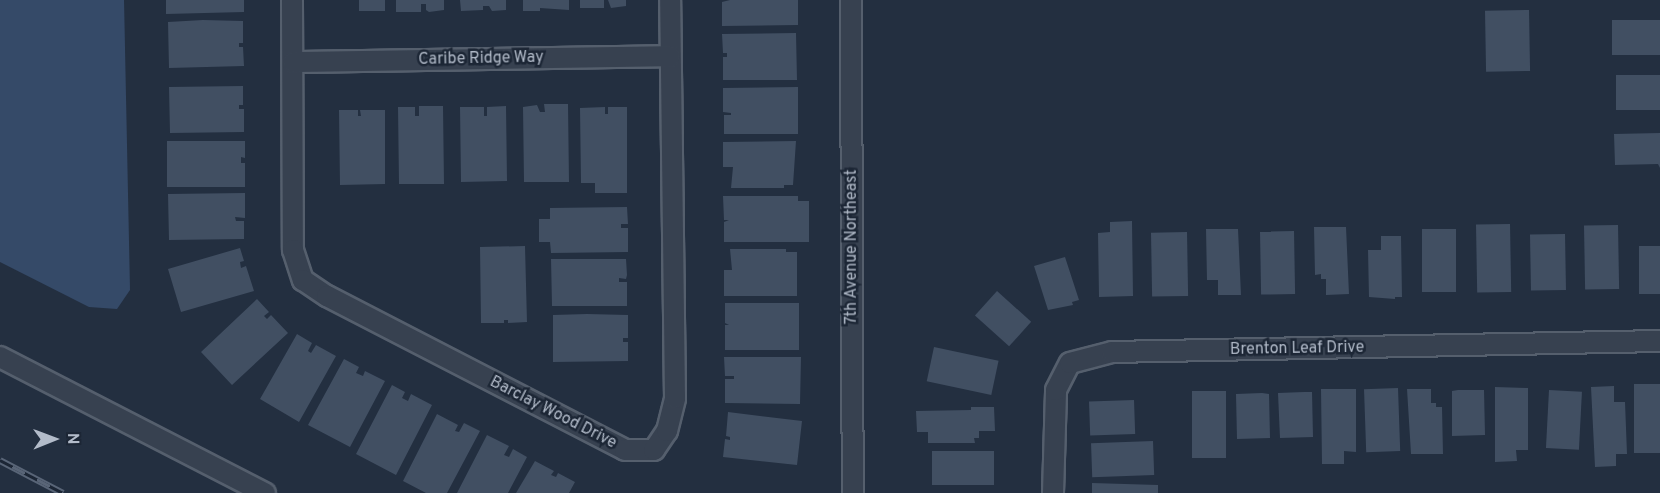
<!DOCTYPE html>
<style>
body{margin:0}
#map{position:relative;width:1660px;height:493px;overflow:hidden;background:#232f40;font-family:Overpass,sans-serif}
div>[style]{position:absolute}
.water>*{inset:0;background:#354a68}
.building>*{inset:0;background:#414f62;transform-origin:0 0}
.roads{filter:drop-shadow(2px 0 #555f6d) drop-shadow(-2px 0 #555f6d) drop-shadow(0 2px #555f6d) drop-shadow(0 -2px #555f6d)}
.street>*{height:20px;margin:-10px;padding:0 10px;transform-origin:10px;border-radius:10px;background:#374150}
.rail>*{height:7px;margin-top:-3.5px;transform-origin:0;background:repeating-linear-gradient(90deg,#1c2635 0 14px,#596577 0 28px);box-sizing:border-box;border-block:2px solid #596577}
span{translate:-50% -50%;white-space:nowrap;text-align:center;line-height:1.15;-webkit-text-stroke:5px #1c2635;paint-order:stroke}
.street-label{font-size:16px;color:#b3bcca}
.north{position:absolute;left:24px;top:409px;width:60px;height:60px;-webkit-text-stroke:4px #1c2635;paint-order:stroke;rotate:89deg;font-size:16px;font-weight:700;line-height:24px;text-align:center;color:#b3bcca}
.north::after{content:'';display:block;margin:auto;width:21px;height:27px;background:#b3bcca;clip-path:polygon(50% 0,100% 100%,50% 72%,0 100%)}
</style>
<div id="map">
<div class="water">
<div style="clip-path:polygon(0 0,124px 0,130px 290px,117px 309px,89px 307px,0 262px)"></div>
</div>
<div class="building">
<div style="clip-path:polygon(166px 0,244px 0,244px 12px,166px 14px)"></div>
<div style="left:359px;top:0;width:26px;height:11px"></div>
<div style="clip-path:polygon(396px 0,444px 0,444px 10px,429px 12px,426px 10px,426px 4px,421px 4px,421px 12px,396px 12px)"></div>
<div style="clip-path:polygon(460px 0,506px 0,506px 10px,492px 11px,489px 6px,483px 6px,483px 10px,461px 11px)"></div>
<div style="clip-path:polygon(523px 0,569px 0,569px 10px,540px 8px,540px 11px,523px 11px)"></div>
<div style="left:580px;top:0;width:24px;height:8px"></div>
<div style="clip-path:polygon(608px 0,626px 0,626px 6px,611px 8px)"></div>
<div style="clip-path:polygon(730px 0,798px 0,798px 25px,722px 26px,722px 2px)"></div>
<div style="left:1529px;top:10px;width:61px;height:44px;rotate:89deg"></div>
<div style="clip-path:polygon(203px 20px,243px 21px,243px 43px,239px 43px,239px 47px,243px 47px,244px 66px,169px 68px,168px 22px)"></div>
<div style="left:1612px;top:20px;width:48px;height:35px"></div>
<div style="clip-path:polygon(796px 33px,797px 80px,723px 80px,723px 57px,727px 57px,727px 53px,723px 53px,722px 34px)"></div>
<div style="left:1660px;top:75px;width:35px;height:44px;rotate:90deg"></div>
<div style="clip-path:polygon(243px 86px,243px 105px,239px 105px,239px 109px,244px 109px,244px 132px,170px 133px,169px 87px)"></div>
<div style="clip-path:polygon(798px 87px,798px 134px,724px 134px,724px 115px,731px 115px,731px 113px,723px 112px,723px 88px)"></div>
<div style="clip-path:polygon(544px 104px,568px 104px,569px 182px,524px 182px,523px 107px,537px 105px,540px 112px,545px 112px)"></div>
<div style="clip-path:polygon(419px 106px,443px 106px,444px 184px,399px 184px,398px 107px,415px 107px,415px 116px,419px 116px)"></div>
<div style="clip-path:polygon(506px 106px,507px 181px,461px 182px,460px 107px,484px 107px,484px 116px,487px 116px,487px 107px)"></div>
<div style="clip-path:polygon(605px 107px,605px 114px,608px 114px,608px 107px,627px 107px,627px 193px,595px 193px,595px 183px,581px 183px,580px 108px)"></div>
<div style="clip-path:polygon(339px 110px,358px 110px,358px 116px,361px 116px,360px 110px,385px 110px,385px 184px,340px 185px)"></div>
<div style="clip-path:polygon(1660px 133px,1660px 168px,1658px 164px,1615px 165px,1614px 134px)"></div>
<div style="clip-path:polygon(167px 141px,245px 141px,245px 158px,241px 157px,241px 163px,245px 163px,245px 187px,167px 187px)"></div>
<div style="clip-path:polygon(796px 141px,793px 185px,784px 185px,784px 188px,731px 188px,733px 167px,723px 167px,723px 142px)"></div>
<div style="clip-path:polygon(245px 193px,245px 218px,235px 217px,236px 221px,244px 221px,244px 239px,169px 240px,168px 194px)"></div>
<div style="clip-path:polygon(723px 196px,798px 196px,798px 201px,809px 201px,809px 242px,724px 242px,724px 222px,729px 220px,724px 220px)"></div>
<div style="clip-path:polygon(627px 207px,628px 224px,621px 224px,621px 228px,628px 228px,628px 252px,551px 253px,550px 242px,539px 242px,539px 219px,550px 219px,550px 208px)"></div>
<div style="clip-path:polygon(1132px 221px,1133px 296px,1099px 297px,1098px 233px,1110px 232px,1110px 222px)"></div>
<div style="left:1510px;top:224px;width:68px;height:34px;rotate:89deg"></div>
<div style="left:1618px;top:225px;width:64px;height:34px;rotate:89deg"></div>
<div style="clip-path:polygon(1314px 227px,1346px 227px,1349px 294px,1326px 295px,1326px 279px,1321px 279px,1321px 274px,1315px 275px)"></div>
<div style="clip-path:polygon(1206px 229px,1238px 229px,1241px 295px,1218px 295px,1218px 280px,1207px 280px)"></div>
<div style="left:1422px;top:229px;width:34px;height:63px"></div>
<div style="left:1294px;top:231px;width:63px;height:34px;rotate:89deg"></div>
<div style="left:1187px;top:232px;width:64px;height:36px;rotate:89deg"></div>
<div style="left:1565px;top:234px;width:56px;height:35px;rotate:89deg"></div>
<div style="clip-path:polygon(1381px 236px,1401px 236px,1402px 297px,1395px 297px,1395px 299px,1369px 297px,1368px 250px,1381px 250px)"></div>
<div style="clip-path:polygon(525px 246px,527px 322px,508px 323px,508px 320px,504px 320px,504px 323px,481px 323px,480px 247px)"></div>
<div style="left:1660px;top:246px;width:48px;height:21px;rotate:90deg"></div>
<div style="clip-path:polygon(240px 248px,244px 261px,240px 262px,241px 268px,246px 266px,254px 291px,181px 312px,168px 269px)"></div>
<div style="clip-path:polygon(730px 249px,786px 249px,786px 252px,797px 252px,797px 296px,724px 296px,724px 270px,732px 270px)"></div>
<div style="clip-path:polygon(1065px 257px,1079px 300px,1072px 302px,1073px 305px,1048px 310px,1034px 266px)"></div>
<div style="clip-path:polygon(551px 259px,626px 259px,627px 275px,626px 279px,619px 278px,619px 282px,627px 282px,627px 306px,552px 306px)"></div>
<div style="left:997px;top:291px;width:46px;height:33px;rotate:42deg"></div>
<div style="clip-path:polygon(257px 299px,269px 312px,264px 316px,267px 319px,271px 315px,288px 333px,232px 385px,201px 352px)"></div>
<div style="clip-path:polygon(725px 303px,799px 303px,799px 350px,725px 350px,725px 325px,729px 325px,725px 323px)"></div>
<div style="clip-path:polygon(587px 314px,628px 315px,628px 338px,623px 338px,623px 342px,628px 342px,628px 361px,553px 362px,553px 315px)"></div>
<div style="clip-path:polygon(297px 334px,312px 343px,308px 351px,311px 353px,316px 345px,336px 356px,299px 422px,260px 399px)"></div>
<div style="left:934px;top:347px;width:66px;height:35px;rotate:12deg"></div>
<div style="clip-path:polygon(724px 357px,801px 357px,800px 404px,725px 403px,725px 379px,734px 379px,734px 376px,725px 376px)"></div>
<div style="clip-path:polygon(344px 359px,359px 367px,356px 373px,363px 376px,365px 371px,385px 381px,350px 447px,308px 425px)"></div>
<div style="left:1634px;top:384px;width:26px;height:69px"></div>
<div style="clip-path:polygon(392px 385px,405px 392px,402px 398px,408px 401px,411px 394px,432px 405px,396px 475px,356px 454px)"></div>
<div style="clip-path:polygon(1614px 386px,1614px 402px,1625px 402px,1627px 454px,1616px 454px,1616px 466px,1595px 467px,1591px 387px)"></div>
<div style="clip-path:polygon(1495px 387px,1528px 388px,1528px 450px,1516px 450px,1517px 461px,1495px 462px)"></div>
<div style="left:1398px;top:388px;width:63px;height:34px;rotate:88deg"></div>
<div style="clip-path:polygon(1321px 389px,1356px 389px,1356px 452px,1344px 451px,1344px 464px,1322px 464px)"></div>
<div style="clip-path:polygon(1407px 389px,1431px 389px,1431px 403px,1436px 403px,1436px 407px,1442px 407px,1443px 454px,1411px 454px)"></div>
<div style="clip-path:polygon(1458px 390px,1484px 390px,1485px 435px,1452px 436px,1452px 391px)"></div>
<div style="left:1549px;top:390px;width:33px;height:58px;rotate:3deg"></div>
<div style="left:1192px;top:391px;width:34px;height:67px"></div>
<div style="clip-path:polygon(1304px 392px,1312px 392px,1313px 437px,1280px 438px,1278px 393px)"></div>
<div style="clip-path:polygon(1262px 393px,1269px 394px,1270px 438px,1237px 439px,1236px 394px)"></div>
<div style="left:1134px;top:400px;width:34px;height:45px;rotate:88deg"></div>
<div style="clip-path:polygon(971px 407px,994px 407px,995px 431px,979px 431px,979px 438px,974px 438px,975px 443px,928px 443px,928px 432px,917px 432px,916px 411px,971px 410px)"></div>
<div style="clip-path:polygon(728px 412px,802px 421px,797px 465px,723px 457px,725px 439px,730px 440px,730px 437px,726px 436px)"></div>
<div style="clip-path:polygon(437px 414px,458px 425px,455px 431px,459px 432px,464px 423px,480px 431px,447px 493px,426px 493px,403px 481px)"></div>
<div style="clip-path:polygon(487px 435px,509px 446px,504px 455px,509px 457px,513px 449px,527px 457px,508px 493px,457px 493px)"></div>
<div style="left:1153px;top:441px;width:34px;height:62px;rotate:88deg"></div>
<div style="left:994px;top:451px;width:34px;height:62px;rotate:90deg"></div>
<div style="clip-path:polygon(535px 461px,554px 471px,551px 475px,556px 477px,558px 473px,575px 482px,569px 493px,516px 493px)"></div>
<div style="clip-path:polygon(1092px 483px,1158px 485px,1158px 493px,1092px 493px)"></div>
</div>
<div class="roads">
<div class="street">
<div style="left:292px;top:0;width:250px;rotate:89.8deg"></div>
<div style="left:293px;top:250px;width:32px;rotate:72deg"></div>
<div style="left:303px;top:280px;width:29px;rotate:34deg"></div>
<div style="left:327px;top:296px;width:335px;rotate:27.3deg"></div>
<div style="left:625px;top:450px;width:29px"></div>
<div style="left:654px;top:450px;width:23px;rotate:-56deg"></div>
<div style="left:667px;top:431px;width:34px;rotate:-76deg"></div>
<div style="left:675px;top:398px;width:398px;rotate:-90.7deg"></div>
<div style="left:851px;top:0;width:493px;rotate:89.8deg"></div>
<div style="left:293px;top:62px;width:377px;rotate:-0.9deg"></div>
<div style="left:0;top:357px;width:298px;rotate:27.2deg"></div>
<div style="left:1053px;top:493px;width:103px;rotate:-88.3deg"></div>
<div style="left:1056px;top:390px;width:30px;rotate:-63deg"></div>
<div style="left:1070px;top:363px;width:43px;rotate:-14.7deg"></div>
<div style="left:1112px;top:352px;width:548px;rotate:-1.15deg"></div>
</div>
</div>
<div class="rail">
<div style="left:0;top:460px;width:71px;rotate:27.6deg"></div>
</div>
<div class="street-label">
<span style="left:481px;top:59px;rotate:-1deg">Caribe Ridge Way</span>
<span style="left:852px;top:247px;rotate:-90deg">7th Avenue Northeast</span>
<span style="left:1297px;top:349px;rotate:-1deg">Brenton Leaf Drive</span>
<span style="left:553px;top:413px;rotate:27deg">Barclay Wood Drive</span>
</div>
<div class="north">N</div>
</div>
